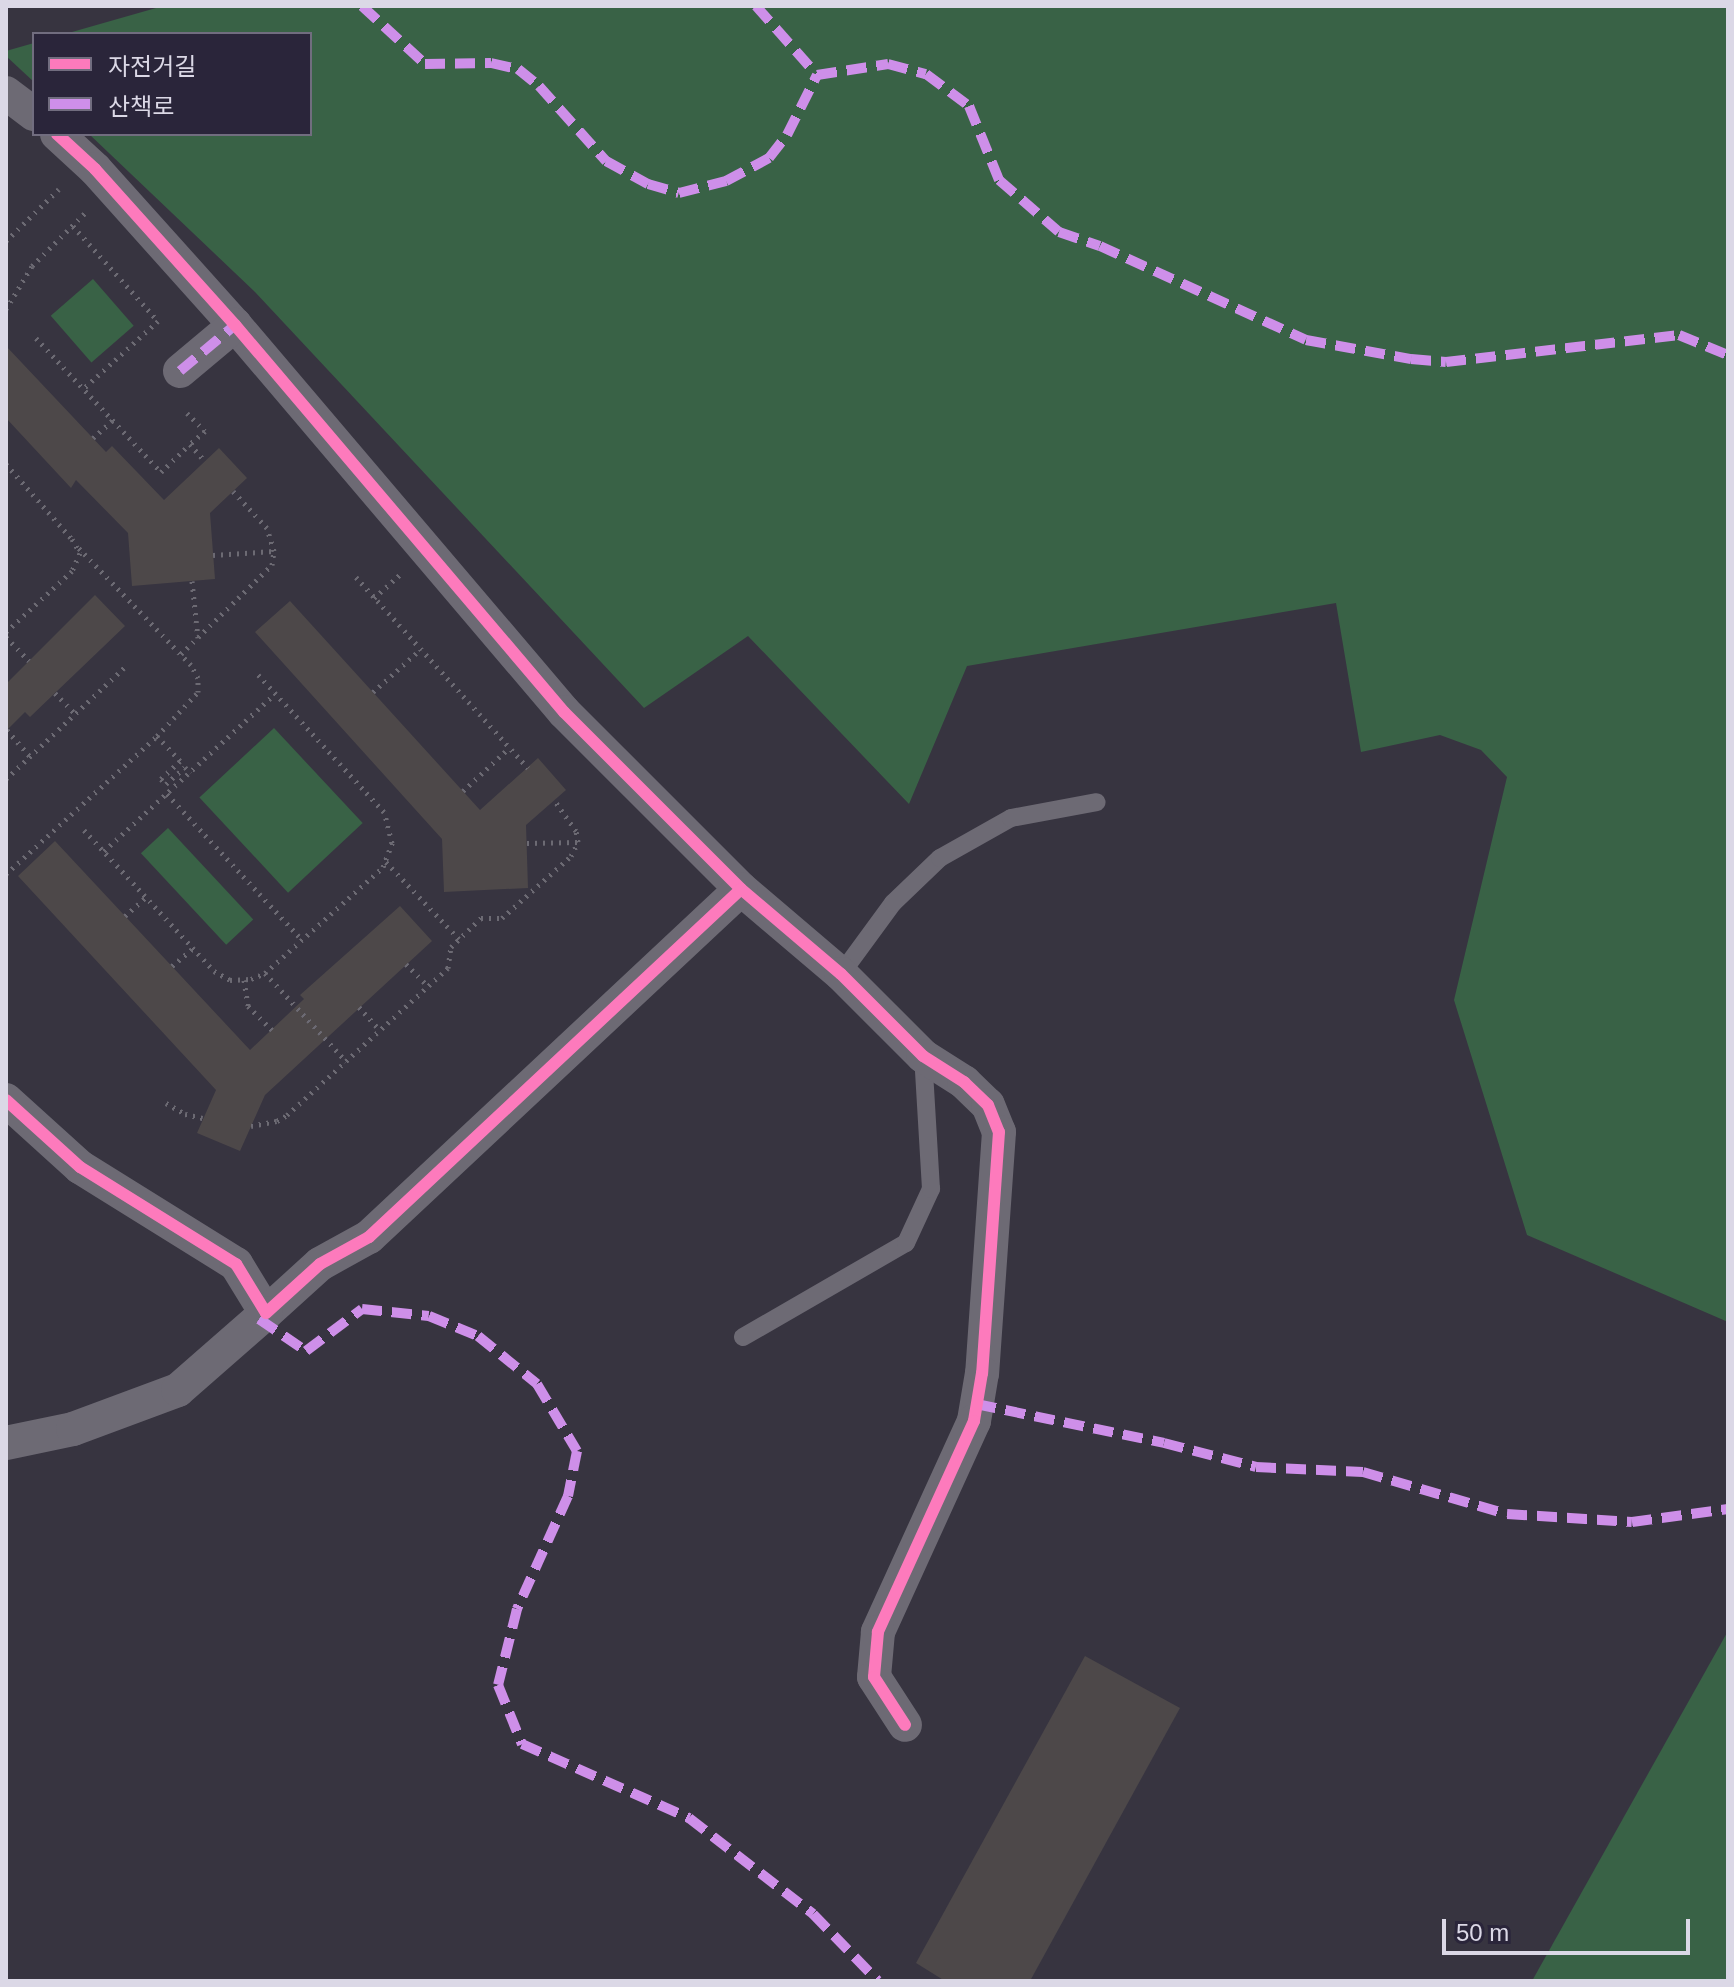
<!DOCTYPE html>
<meta charset="utf-8">
<style>
body{margin:0}
#map{position:relative;width:1734px;height:1987px;overflow:hidden;background:#373440;font-family:Arial,"Noto Sans KR",sans-serif}
div>[style]{position:absolute}
.green>*{inset:0;background:#396246;transform-origin:0 0}
.building>*{inset:0;background:#4d4849}
.path>*{height:5px;margin-top:-2.5px;transform-origin:0;background:repeating-linear-gradient(90deg,#6c6a73 0 2px,transparent 0 8px)}
.lane>*{height:18px;margin:-9px;padding:0 9px;transform-origin:9px;border-radius:9px;background:#6d6a74}
.street>*{height:34px;margin:-17px;padding:0 17px;transform-origin:17px;border-radius:17px;background:#6d6a74}
.quiet>*{height:10px;margin-top:-5px;transform-origin:0;background:repeating-linear-gradient(90deg,#ce8fe9 0 20px,transparent 0 30px)}
.cycleway>*{height:12px;margin:-6px;padding:0 6px;transform-origin:6px;border-radius:6px;background:#fd7abc}
span{translate:-50% -50%;white-space:nowrap;text-align:center;line-height:1.15;-webkit-text-stroke:8px #2a253a;paint-order:stroke}
.frame{position:absolute;inset:0;border:8px solid #dbd8e6;pointer-events:none}
.legend{position:absolute;left:32px;top:32px;width:280px;height:104px;box-sizing:border-box;background:#2a253a;border:2px solid #716d7f;margin:0;padding:10px 14px;list-style:none;font-size:24px;color:#dbd8e6}
.legend li{display:flex;align-items:center;gap:16px;height:40px}
.legend b{width:40px;border:2px solid #716d7f}
.scale{position:absolute;left:1442px;top:1919px;width:248px;height:36px;box-sizing:border-box;border:4px solid #dbd8e6;border-top:0;padding-left:10px;font-size:24px;line-height:28px;white-space:nowrap;color:#dbd8e6;-webkit-text-stroke:6px #2a253a;paint-order:stroke}
</style>
<div id="map">
<div class="green">
<div style="clip-path:polygon(163px 6px,1728px 6px,1728px 1322px,1527px 1235px,1454px 1000px,1507px 777px,1481px 750px,1440px 735px,1361px 752px,1336px 603px,967px 666px,909px 804px,748px 636px,644px 708px,255px 292px,89px 134px,310px 134px,310px 34px,65px 34px)"></div>
<div style="clip-path:polygon(34px 43px,34px 82px,6px 56px,6px 51px)"></div>
<div style="left:93px;top:279px;width:62px;height:56px;rotate:49deg"></div>
<div style="left:274px;top:728px;width:130px;height:102px;rotate:47deg"></div>
<div style="left:168px;top:828px;width:125px;height:37px;rotate:47deg"></div>
<div style="clip-path:polygon(1728px 1631px,1728px 1981px,1532px 1981px)"></div>
</div>
<div class="building">
<div style="clip-path:polygon(6px 346px,106px 452px,112px 446px,164px 500px,219px 448px,247px 478px,210px 513px,215px 579px,132px 586px,128px 533px,76px 480px,71px 488px,6px 418px)"></div>
<div style="clip-path:polygon(95px 595px,125px 626px,30px 717px,25px 712px,6px 731px,6px 684px)"></div>
<div style="clip-path:polygon(290px 601px,480px 810px,538px 758px,566px 790px,526px 825px,528px 888px,444px 892px,442px 839px,255px 632px)"></div>
<div style="clip-path:polygon(55px 841px,250px 1050px,304px 999px,300px 995px,400px 906px,432px 941px,265px 1095px,240px 1151px,197px 1133px,216px 1090px,18px 876px)"></div>
<div style="clip-path:polygon(1085px 1656px,1180px 1708px,1030px 1981px,945px 1981px,916px 1963px)"></div>
</div>
<div class="path">
<div style="left:73px;top:226px;width:127px;rotate:48.2deg"></div>
<div style="left:158px;top:321px;width:101px;rotate:137.8deg"></div>
<div style="left:6px;top:241px;width:74px;rotate:-44.5deg"></div>
<div style="left:6px;top:309px;width:50px;rotate:-58.8deg"></div>
<div style="left:32px;top:266px;width:76px;rotate:-45deg"></div>
<div style="left:36px;top:338px;width:183px;rotate:47deg"></div>
<div style="left:161px;top:472px;width:40px;rotate:-44deg"></div>
<div style="left:190px;top:444px;width:23px;rotate:49deg"></div>
<div style="left:187px;top:413px;width:25px;rotate:45deg"></div>
<div style="left:205px;top:431px;width:20px;rotate:139deg"></div>
<div style="left:93px;top:438px;width:27px;rotate:-42deg"></div>
<div style="left:6px;top:464px;width:100px;rotate:48.7deg"></div>
<div style="left:72px;top:539px;width:16px;rotate:60deg"></div>
<div style="left:80px;top:553px;width:20px;rotate:114deg"></div>
<div style="left:72px;top:571px;width:90px;rotate:137.3deg"></div>
<div style="left:213px;top:555px;width:61px;rotate:-3.8deg"></div>
<div style="left:356px;top:577px;width:257px;rotate:48deg"></div>
<div style="left:192px;top:581px;width:57px;rotate:84deg"></div>
<div style="left:374px;top:598px;width:39px;rotate:-42deg"></div>
<div style="left:6px;top:637px;width:33px;rotate:46deg"></div>
<div style="left:181px;top:654px;width:127px;rotate:-44.4deg"></div>
<div style="left:272px;top:565px;width:14px;rotate:-82deg"></div>
<div style="left:274px;top:551px;width:24px;rotate:-107deg"></div>
<div style="left:267px;top:528px;width:50px;rotate:-132.6deg"></div>
<div style="left:373px;top:692px;width:64px;rotate:-41.9deg"></div>
<div style="left:55px;top:693px;width:29px;rotate:46deg"></div>
<div style="left:7px;top:730px;width:35px;rotate:49deg"></div>
<div style="left:157px;top:736px;width:34px;rotate:47deg"></div>
<div style="left:180px;top:761px;width:26px;rotate:137deg"></div>
<div style="left:161px;top:779px;width:7px;rotate:45deg"></div>
<div style="left:166px;top:784px;width:25px;rotate:-42deg"></div>
<div style="left:185px;top:767px;width:8px;rotate:50deg"></div>
<div style="left:6px;top:779px;width:163px;rotate:-43.3deg"></div>
<div style="left:463px;top:791px;width:63px;rotate:-43.1deg"></div>
<div style="left:167px;top:794px;width:199px;rotate:47.2deg"></div>
<div style="left:84px;top:830px;width:192px;rotate:47.3deg"></div>
<div style="left:214px;top:971px;width:18px;rotate:29deg"></div>
<div style="left:230px;top:980px;width:21px;rotate:-3deg"></div>
<div style="left:251px;top:979px;width:15px;rotate:-23deg"></div>
<div style="left:265px;top:973px;width:159px;rotate:-41.9deg"></div>
<div style="left:383px;top:867px;width:26px;rotate:-69deg"></div>
<div style="left:392px;top:843px;width:32px;rotate:-104deg"></div>
<div style="left:384px;top:812px;width:191px;rotate:-132.5deg"></div>
<div style="left:527px;top:843px;width:51px;rotate:-1.1deg"></div>
<div style="left:104px;top:851px;width:232px;rotate:-42.6deg"></div>
<div style="left:386px;top:862px;width:106px;rotate:46.5deg"></div>
<div style="left:6px;top:874px;width:205px;rotate:-42.4deg"></div>
<div style="left:157px;top:736px;width:60px;rotate:-47deg"></div>
<div style="left:198px;top:692px;width:14px;rotate:-90deg"></div>
<div style="left:198px;top:678px;width:15px;rotate:-118deg"></div>
<div style="left:191px;top:665px;width:166px;rotate:-133.8deg"></div>
<div style="left:125px;top:916px;width:28px;rotate:-42deg"></div>
<div style="left:406px;top:964px;width:31px;rotate:45deg"></div>
<div style="left:172px;top:966px;width:26px;rotate:-40deg"></div>
<div style="left:265px;top:973px;width:120px;rotate:47.4deg"></div>
<div style="left:244px;top:980px;width:26px;rotate:81deg"></div>
<div style="left:248px;top:1006px;width:34px;rotate:45deg"></div>
<div style="left:359px;top:1007px;width:31px;rotate:48deg"></div>
<div style="left:166px;top:1103px;width:22px;rotate:30deg"></div>
<div style="left:185px;top:1114px;width:18px;rotate:13deg"></div>
<div style="left:251px;top:1126px;width:26px;rotate:-11deg"></div>
<div style="left:277px;top:1121px;width:12px;rotate:-31deg"></div>
<div style="left:287px;top:1115px;width:218px;rotate:-42.4deg"></div>
<div style="left:448px;top:968px;width:21px;rotate:-82deg"></div>
<div style="left:451px;top:947px;width:42px;rotate:-44deg"></div>
<div style="left:481px;top:918px;width:21px"></div>
<div style="left:502px;top:918px;width:93px;rotate:-41.9deg"></div>
<div style="left:571px;top:856px;width:16px;rotate:-63deg"></div>
<div style="left:578px;top:842px;width:11px;rotate:-100deg"></div>
<div style="left:576px;top:831px;width:38px;rotate:-125deg"></div>
</div>
<div class="lane">
<div style="left:841px;top:974px;width:88px;rotate:-53.8deg"></div>
<div style="left:893px;top:903px;width:65px;rotate:-43.8deg"></div>
<div style="left:940px;top:858px;width:81px;rotate:-29.4deg"></div>
<div style="left:1011px;top:818px;width:87px;rotate:-10.5deg"></div>
<div style="left:743px;top:1337px;width:188px;rotate:-30deg"></div>
<div style="left:906px;top:1243px;width:60px;rotate:-65.2deg"></div>
<div style="left:931px;top:1189px;width:133px;rotate:-93.4deg"></div>
</div>
<div class="street">
<div style="left:6px;top:93px;width:35px;rotate:37deg"></div>
<div style="left:57px;top:134px;width:52px;rotate:42.6deg"></div>
<div style="left:95px;top:169px;width:210px;rotate:48.1deg"></div>
<div style="left:235px;top:325px;width:508px;rotate:49.63deg"></div>
<div style="left:564px;top:712px;width:250px;rotate:45deg"></div>
<div style="left:741px;top:889px;width:131px;rotate:40.4deg"></div>
<div style="left:841px;top:974px;width:116px;rotate:45deg"></div>
<div style="left:923px;top:1056px;width:49px;rotate:32.4deg"></div>
<div style="left:964px;top:1082px;width:33px;rotate:44deg"></div>
<div style="left:988px;top:1105px;width:29px;rotate:68deg"></div>
<div style="left:999px;top:1132px;width:242px;rotate:94deg"></div>
<div style="left:982px;top:1373px;width:49px;rotate:99.5deg"></div>
<div style="left:974px;top:1421px;width:232px;rotate:114.5deg"></div>
<div style="left:878px;top:1632px;width:45px;rotate:95.1deg"></div>
<div style="left:874px;top:1677px;width:57px;rotate:57.1deg"></div>
<div style="left:180px;top:371px;width:72px;rotate:-39.9deg"></div>
<div style="left:6px;top:1100px;width:100px;rotate:42.2deg"></div>
<div style="left:80px;top:1167px;width:184px;rotate:31.9deg"></div>
<div style="left:236px;top:1264px;width:57px;rotate:58.5deg"></div>
<div style="left:266px;top:1313px;width:73px;rotate:-42.2deg"></div>
<div style="left:320px;top:1264px;width:56px;rotate:-28.9deg"></div>
<div style="left:369px;top:1237px;width:509px;rotate:-43.09deg"></div>
<div style="left:6px;top:1443px;width:68px;rotate:-11.8deg"></div>
<div style="left:73px;top:1429px;width:112px;rotate:-20.4deg"></div>
<div style="left:178px;top:1390px;width:117px;rotate:-41.2deg"></div>
</div>
<div class="quiet">
<div style="left:362px;top:6px;width:86px;rotate:42.6deg"></div>
<div style="left:425px;top:64px;width:66px;rotate:-0.9deg"></div>
<div style="left:491px;top:63px;width:28px;rotate:13deg"></div>
<div style="left:518px;top:69px;width:27px;rotate:39deg"></div>
<div style="left:539px;top:86px;width:101px;rotate:48.2deg"></div>
<div style="left:606px;top:161px;width:48px;rotate:28.7deg"></div>
<div style="left:648px;top:184px;width:32px;rotate:16deg"></div>
<div style="left:679px;top:193px;width:49px;rotate:-14.3deg"></div>
<div style="left:726px;top:181px;width:49px;rotate:-28.1deg"></div>
<div style="left:769px;top:158px;width:29px;rotate:-52deg"></div>
<div style="left:787px;top:135px;width:67px;rotate:-63.4deg"></div>
<div style="left:756px;top:6px;width:92px;rotate:48.5deg"></div>
<div style="left:817px;top:75px;width:72px;rotate:-8.8deg"></div>
<div style="left:888px;top:64px;width:39px;rotate:15deg"></div>
<div style="left:926px;top:74px;width:54px;rotate:36.7deg"></div>
<div style="left:969px;top:106px;width:80px;rotate:67.9deg"></div>
<div style="left:999px;top:180px;width:79px;rotate:40.9deg"></div>
<div style="left:1059px;top:232px;width:43px;rotate:18.9deg"></div>
<div style="left:1100px;top:246px;width:226px;rotate:24.5deg"></div>
<div style="left:1306px;top:340px;width:107px;rotate:10.3deg"></div>
<div style="left:1411px;top:359px;width:35px;rotate:5deg"></div>
<div style="left:1446px;top:362px;width:235px;rotate:-6.6deg"></div>
<div style="left:1679px;top:335px;width:53px;rotate:22.2deg"></div>
<div style="left:180px;top:371px;width:72px;rotate:-39.9deg"></div>
<div style="left:259px;top:1319px;width:57px;rotate:34.2deg"></div>
<div style="left:306px;top:1351px;width:70px;rotate:-36.9deg"></div>
<div style="left:362px;top:1309px;width:67px;rotate:6deg"></div>
<div style="left:429px;top:1316px;width:53px;rotate:22.2deg"></div>
<div style="left:478px;top:1336px;width:76px;rotate:39.1deg"></div>
<div style="left:537px;top:1384px;width:78px;rotate:59.2deg"></div>
<div style="left:577px;top:1451px;width:46px;rotate:101.3deg"></div>
<div style="left:568px;top:1496px;width:124px;rotate:114.3deg"></div>
<div style="left:517px;top:1609px;width:78px;rotate:104deg"></div>
<div style="left:498px;top:1685px;width:64px;rotate:67.9deg"></div>
<div style="left:522px;top:1744px;width:183px;rotate:23.9deg"></div>
<div style="left:689px;top:1818px;width:157px;rotate:37.7deg"></div>
<div style="left:813px;top:1914px;width:93px;rotate:45.9deg"></div>
<div style="left:976px;top:1404px;width:192px;rotate:11.7deg"></div>
<div style="left:1164px;top:1443px;width:95px;rotate:14.6deg"></div>
<div style="left:1256px;top:1467px;width:107px;rotate:2.7deg"></div>
<div style="left:1363px;top:1472px;width:150px;rotate:16.3deg"></div>
<div style="left:1507px;top:1514px;width:125px;rotate:3.7deg"></div>
<div style="left:1632px;top:1522px;width:97px;rotate:-7.7deg"></div>
</div>
<div class="cycleway">
<div style="left:57px;top:134px;width:52px;rotate:42.6deg"></div>
<div style="left:95px;top:169px;width:210px;rotate:48.1deg"></div>
<div style="left:235px;top:325px;width:508px;rotate:49.63deg"></div>
<div style="left:564px;top:712px;width:250px;rotate:45deg"></div>
<div style="left:741px;top:889px;width:131px;rotate:40.4deg"></div>
<div style="left:841px;top:974px;width:116px;rotate:45deg"></div>
<div style="left:923px;top:1056px;width:49px;rotate:32.4deg"></div>
<div style="left:964px;top:1082px;width:33px;rotate:44deg"></div>
<div style="left:988px;top:1105px;width:29px;rotate:68deg"></div>
<div style="left:999px;top:1132px;width:242px;rotate:94deg"></div>
<div style="left:982px;top:1373px;width:49px;rotate:99.5deg"></div>
<div style="left:974px;top:1421px;width:232px;rotate:114.5deg"></div>
<div style="left:878px;top:1632px;width:45px;rotate:95.1deg"></div>
<div style="left:874px;top:1677px;width:57px;rotate:57.1deg"></div>
<div style="left:6px;top:1100px;width:100px;rotate:42.2deg"></div>
<div style="left:80px;top:1167px;width:184px;rotate:31.9deg"></div>
<div style="left:236px;top:1264px;width:57px;rotate:58.5deg"></div>
<div style="left:266px;top:1313px;width:73px;rotate:-42.2deg"></div>
<div style="left:320px;top:1264px;width:56px;rotate:-28.9deg"></div>
<div style="left:369px;top:1237px;width:509px;rotate:-43.09deg"></div>
</div>
<div class="frame"></div>
<ul class="legend">
<li><b style="height:10px;background:#fd7abc"></b>자전거길</li>
<li><b style="height:10px;background:#ce8fe9"></b>산책로</li>
</ul>
<div class="scale">50 m</div>
</div>
